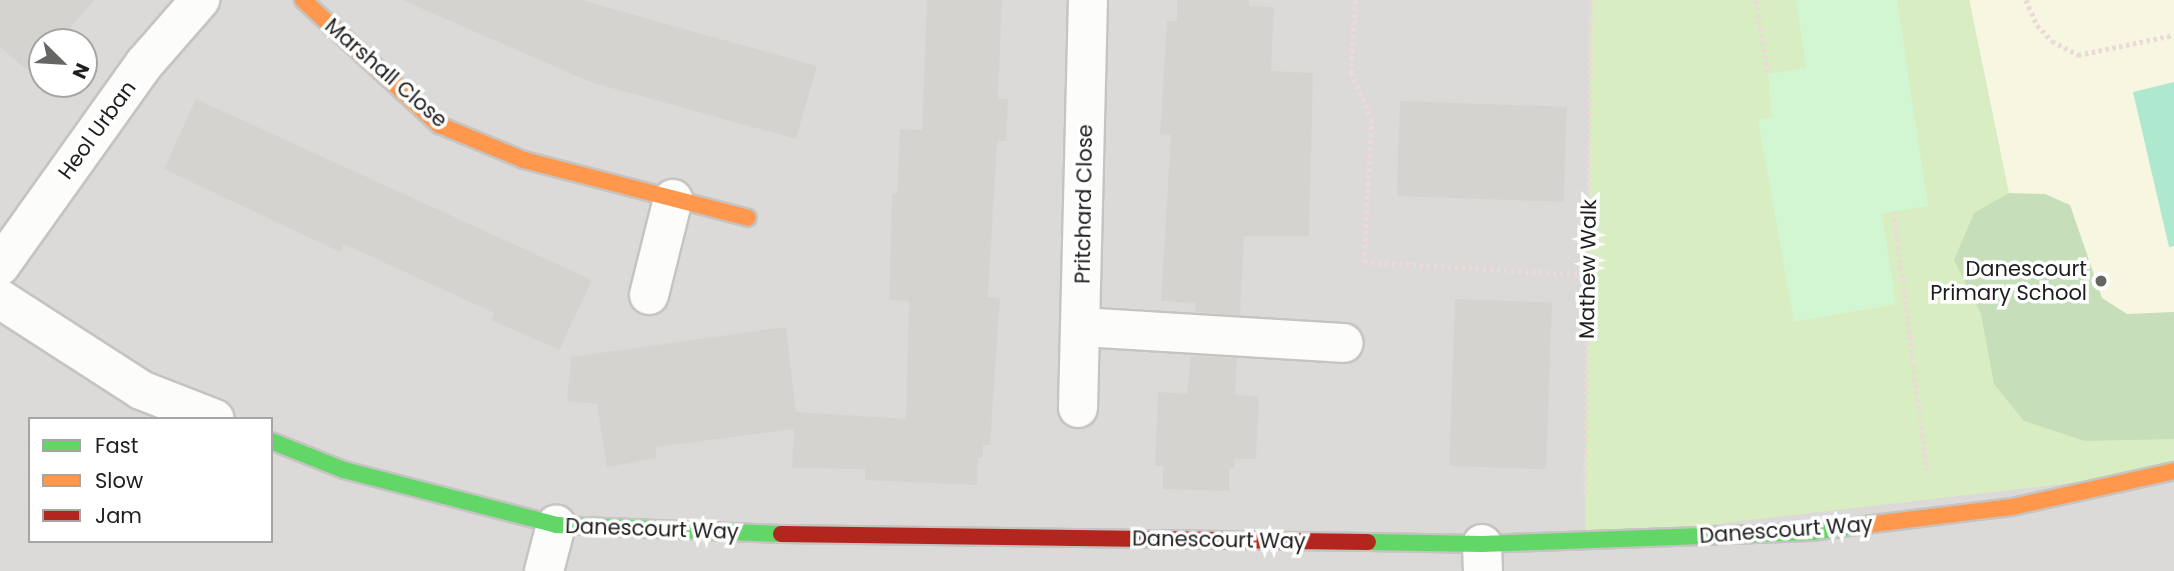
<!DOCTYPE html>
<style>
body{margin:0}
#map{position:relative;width:2174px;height:571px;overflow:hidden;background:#edebe6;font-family:Poppins,sans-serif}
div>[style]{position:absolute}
.residential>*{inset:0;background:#dcdad8}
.education>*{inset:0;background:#f7f6e1}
.grass>*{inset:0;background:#d9edc2}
.forest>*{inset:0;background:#c6deb9}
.park>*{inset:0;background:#d2f5d2}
.pitch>*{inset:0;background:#aee8cf}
.building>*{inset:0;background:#d5d3cf;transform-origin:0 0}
.path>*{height:4.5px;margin-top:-2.25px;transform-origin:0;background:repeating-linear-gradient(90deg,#ebdad8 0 3.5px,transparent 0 7px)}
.roads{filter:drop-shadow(2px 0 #c5c4c2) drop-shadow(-2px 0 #c5c4c2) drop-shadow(0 2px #c5c4c2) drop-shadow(0 -2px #c5c4c2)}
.street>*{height:38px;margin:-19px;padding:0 19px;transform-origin:19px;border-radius:19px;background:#fcfcfb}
.fast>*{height:16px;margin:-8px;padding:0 8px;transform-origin:8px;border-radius:8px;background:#63d668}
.slow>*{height:16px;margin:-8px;padding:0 8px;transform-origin:8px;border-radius:8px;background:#ff974d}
.jam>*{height:16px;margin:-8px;padding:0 8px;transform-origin:8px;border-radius:8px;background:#b3261e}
.dots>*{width:19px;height:19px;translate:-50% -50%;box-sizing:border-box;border:4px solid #fff;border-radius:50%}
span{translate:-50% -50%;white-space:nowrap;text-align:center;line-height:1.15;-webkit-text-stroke:7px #fff;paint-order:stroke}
.street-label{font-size:21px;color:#1e1e1e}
.poi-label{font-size:21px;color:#1e1e1e}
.right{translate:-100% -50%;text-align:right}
.legend{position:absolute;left:28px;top:417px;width:245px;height:126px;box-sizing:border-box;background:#fff;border:2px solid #a5a5a5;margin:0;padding:9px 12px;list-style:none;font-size:21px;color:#1e1e1e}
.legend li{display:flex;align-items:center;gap:14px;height:35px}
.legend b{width:35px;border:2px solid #a5a5a5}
.north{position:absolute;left:28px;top:28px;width:70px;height:70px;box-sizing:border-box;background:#fff;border:2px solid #a5a5a5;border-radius:50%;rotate:114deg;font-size:19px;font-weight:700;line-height:28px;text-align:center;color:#1e1e1e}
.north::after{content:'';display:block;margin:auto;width:24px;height:32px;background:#666664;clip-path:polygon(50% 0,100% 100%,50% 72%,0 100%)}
</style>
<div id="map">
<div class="residential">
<div style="clip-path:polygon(evenodd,0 0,2174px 0,2174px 571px,0 571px,0 0,42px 42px,84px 42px,84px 84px,42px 84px,42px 42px,0 0,30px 419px,271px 419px,271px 541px,30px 541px,30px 419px)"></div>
</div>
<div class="education">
<div style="clip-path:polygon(1969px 0,2174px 0,2174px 370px,2050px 393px)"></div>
</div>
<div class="grass">
<div style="clip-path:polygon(1591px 0,1969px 0,2050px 393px,2174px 370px,2174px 471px,1585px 539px)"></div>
</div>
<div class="forest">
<div style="clip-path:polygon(2009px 193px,2045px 194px,2070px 205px,2102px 298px,2127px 314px,2174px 312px,2174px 439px,2085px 441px,2024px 421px,1994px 384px,1981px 314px,1954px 260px,1974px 213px)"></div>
</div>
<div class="park">
<div style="clip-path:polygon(1796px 0,1897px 0,1928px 206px,1882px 214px,1896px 304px,1794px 322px,1758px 120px,1772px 117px,1768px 74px,1806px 68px)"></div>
</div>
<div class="pitch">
<div style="clip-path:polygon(2174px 82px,2174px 246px,2169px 247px,2133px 92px)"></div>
</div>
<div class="building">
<div style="clip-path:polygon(0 0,94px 0,58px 42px,42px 42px,42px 51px,26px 69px,0 47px)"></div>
<div style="clip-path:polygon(402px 0,581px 0,817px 66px,796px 139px,590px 82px)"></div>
<div style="clip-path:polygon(927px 0,1002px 0,998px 99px,1008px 99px,1006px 141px,997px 141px,988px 297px,1000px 298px,990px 445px,983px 445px,983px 457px,978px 458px,977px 485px,865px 480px,865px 469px,792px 468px,794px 429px,655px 447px,657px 458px,607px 467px,597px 404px,567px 401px,571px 357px,786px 327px,796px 412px,906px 419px,909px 301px,889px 300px,892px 194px,897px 194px,900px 129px,922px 130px)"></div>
<div style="clip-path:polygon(1177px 0,1249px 0,1249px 6px,1274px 7px,1271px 71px,1313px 73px,1309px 236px,1244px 236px,1240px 315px,1195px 312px,1196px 303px,1161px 301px,1171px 135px,1160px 134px,1167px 21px,1177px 21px)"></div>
<div style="clip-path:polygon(196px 99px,592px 280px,559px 350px,491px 320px,494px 313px,344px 244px,340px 252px,164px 169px)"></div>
<div style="left:1400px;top:101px;width:167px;height:95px;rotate:2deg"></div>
<div style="left:1455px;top:299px;width:97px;height:167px;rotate:2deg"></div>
<div style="clip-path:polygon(1191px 356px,1237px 358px,1235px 395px,1259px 396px,1256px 459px,1235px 459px,1235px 468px,1229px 468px,1229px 491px,1163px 489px,1163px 466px,1155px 466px,1158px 392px,1187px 394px)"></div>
</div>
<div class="path">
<div style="left:1356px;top:0;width:73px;rotate:93.9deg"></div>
<div style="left:1351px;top:73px;width:51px;rotate:65.5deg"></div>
<div style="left:1372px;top:119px;width:143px;rotate:93.2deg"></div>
<div style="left:1364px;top:262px;width:223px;rotate:3.3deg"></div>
<div style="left:1756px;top:0;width:75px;rotate:80.8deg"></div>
<div style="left:2026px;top:0;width:27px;rotate:66deg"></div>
<div style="left:2037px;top:25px;width:22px;rotate:47deg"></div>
<div style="left:2052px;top:41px;width:30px;rotate:28deg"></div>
<div style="left:2078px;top:55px;width:98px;rotate:-11.8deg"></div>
<div style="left:1894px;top:211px;width:262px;rotate:82.8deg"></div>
<div style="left:1585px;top:493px;width:493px;rotate:-89.3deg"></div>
</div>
<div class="roads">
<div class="street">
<div style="left:0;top:266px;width:249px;rotate:-54.5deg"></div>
<div style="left:145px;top:63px;width:84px;rotate:-48.9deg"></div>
<div style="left:649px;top:295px;width:99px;rotate:-76deg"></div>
<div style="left:0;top:299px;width:168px;rotate:32.8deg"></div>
<div style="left:141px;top:390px;width:79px;rotate:21.4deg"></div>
<div style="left:1082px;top:327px;width:262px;rotate:3.5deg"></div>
<div style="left:1078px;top:408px;width:408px;rotate:-88.6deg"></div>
<div style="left:1482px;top:544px;width:27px;rotate:88deg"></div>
<div style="left:544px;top:571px;width:48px;rotate:-75.4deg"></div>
</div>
<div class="fast">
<div style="left:271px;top:441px;width:79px;rotate:21.7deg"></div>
<div style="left:344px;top:470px;width:219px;rotate:14.5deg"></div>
<div style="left:556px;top:525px;width:225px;rotate:2.3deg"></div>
<div style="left:1368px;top:542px;width:114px;rotate:1deg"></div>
<div style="left:1482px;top:544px;width:329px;rotate:-2.1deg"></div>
<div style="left:1811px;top:532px;width:54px;rotate:-7.4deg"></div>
</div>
<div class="slow">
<div style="left:303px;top:0;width:185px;rotate:42.6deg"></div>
<div style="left:439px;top:125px;width:92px;rotate:22.4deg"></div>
<div style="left:524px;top:160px;width:231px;rotate:14.5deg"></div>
<div style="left:1865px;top:525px;width:148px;rotate:-7deg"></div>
<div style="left:2012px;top:507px;width:166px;rotate:-12.5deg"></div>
</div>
<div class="jam">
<div style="left:781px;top:534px;width:587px;rotate:0.78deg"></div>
</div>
</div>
<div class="dots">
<div style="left:2101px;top:281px;background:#666664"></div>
</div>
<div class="street-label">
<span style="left:386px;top:73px;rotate:41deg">Marshall Close</span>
<span style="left:97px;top:130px;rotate:-54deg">Heol Urban</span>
<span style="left:1084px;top:204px;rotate:-89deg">Pritchard Close</span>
<span style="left:1588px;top:269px;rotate:-89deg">Mathew Walk</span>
<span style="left:652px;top:529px;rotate:2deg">Danescourt Way</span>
<span style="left:1786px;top:530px;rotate:-4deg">Danescourt Way</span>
<span style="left:1219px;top:540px;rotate:1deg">Danescourt Way</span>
</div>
<div class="poi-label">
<span class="right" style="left:2087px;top:281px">Danescourt<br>Primary School</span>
</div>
<ul class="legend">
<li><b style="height:9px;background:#63d668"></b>Fast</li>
<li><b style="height:9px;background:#ff974d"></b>Slow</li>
<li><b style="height:9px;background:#b3261e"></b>Jam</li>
</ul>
<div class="north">N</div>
</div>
